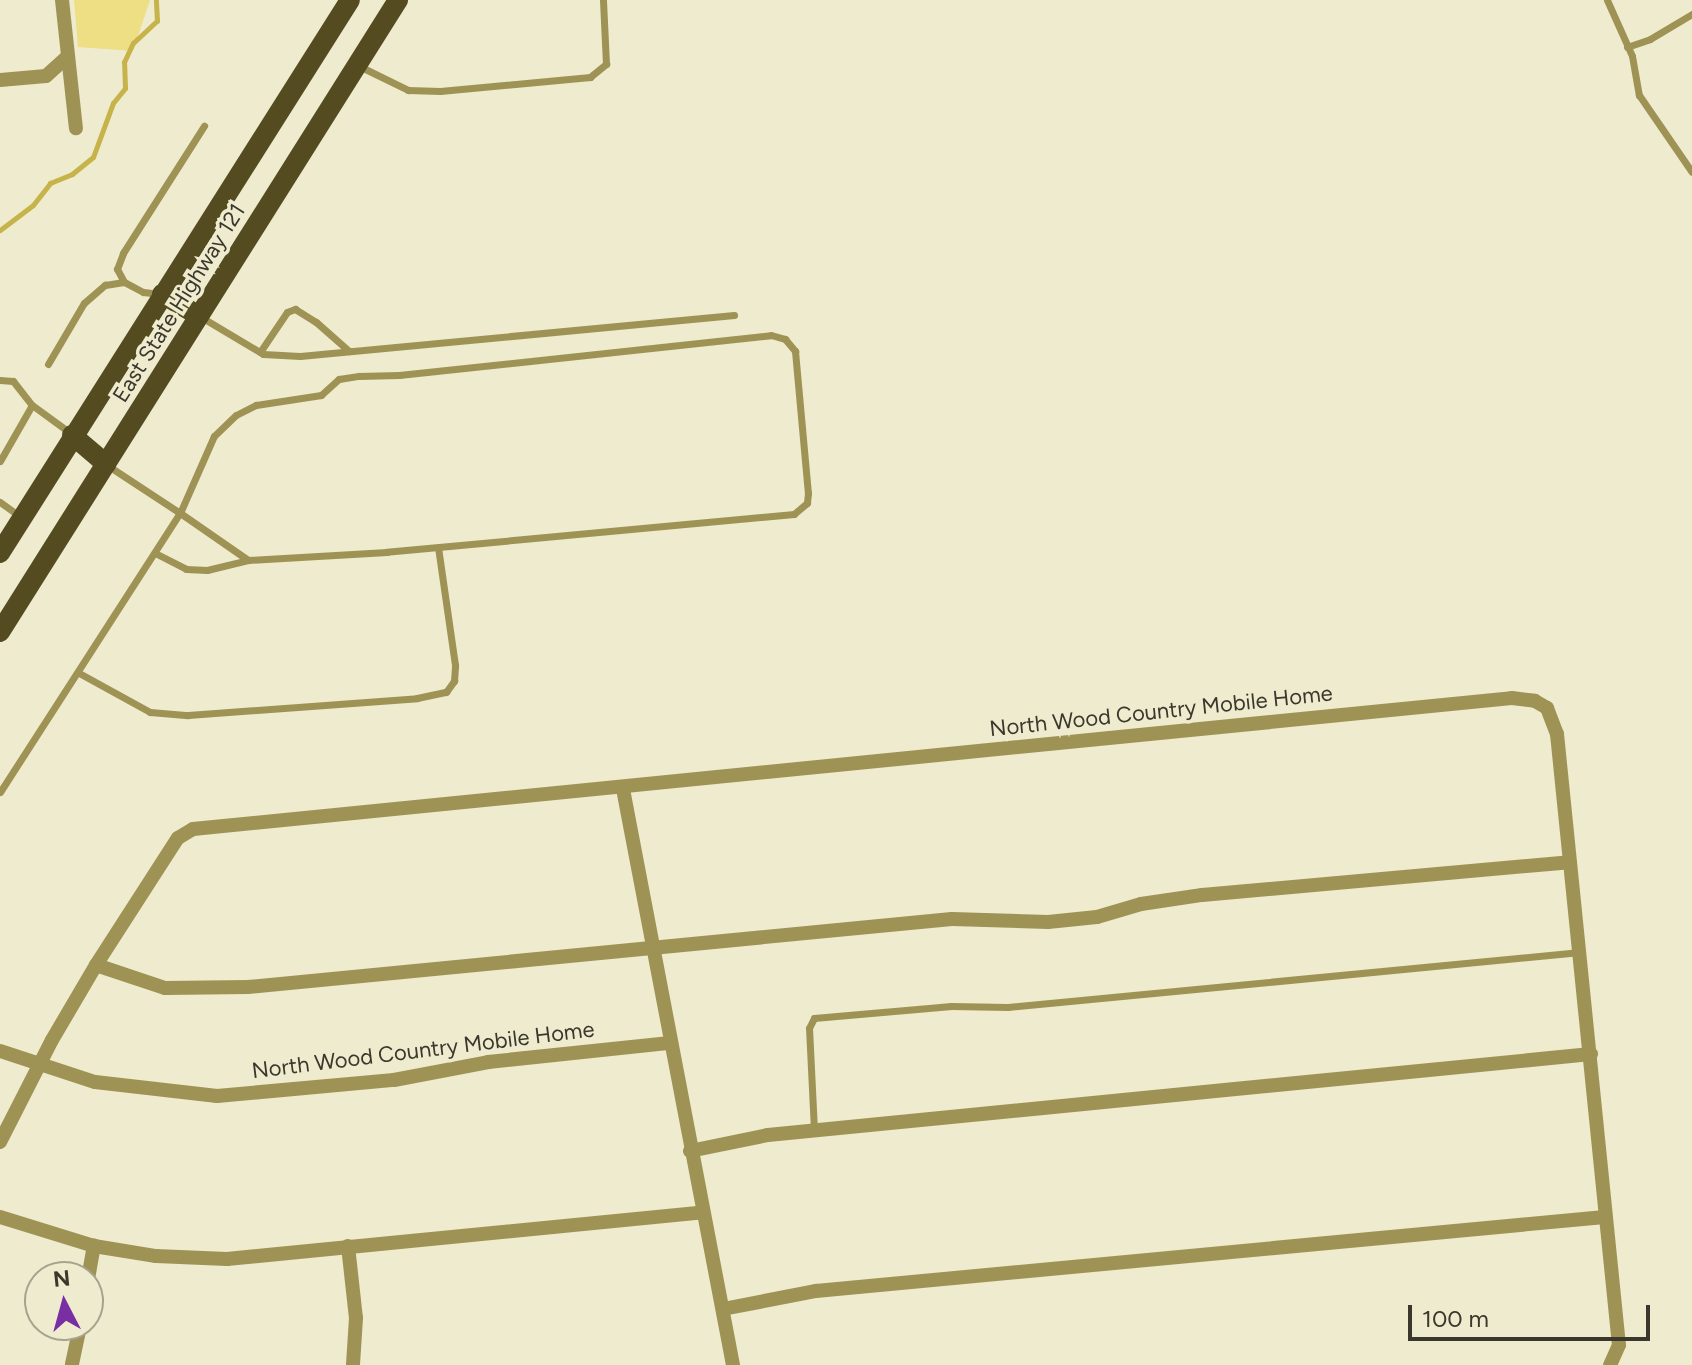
<!DOCTYPE html>
<style>
body{margin:0}
#map{position:relative;width:1692px;height:1365px;overflow:hidden;background:#efebce;font-family:Figtree,sans-serif}
div>[style]{position:absolute}
.green>*{inset:0;background:#eede84}
.stream>*{height:5px;margin:-2.5px;padding:0 2.5px;transform-origin:2.5px;border-radius:2.5px;background:#c6b34a}
.service>*{height:7px;margin:-3.5px;padding:0 3.5px;transform-origin:3.5px;border-radius:3.5px;background:#9e9355}
.minor>*{height:14px;margin:-7px;padding:0 7px;transform-origin:7px;border-radius:7px;background:#9e9355}
.primary>*{height:20px;margin:-10px;padding:0 10px;transform-origin:10px;border-radius:10px;background:#544c20}
span{translate:-50% -50%;white-space:nowrap;text-align:center;line-height:1.15;-webkit-text-stroke:7px #efebce;paint-order:stroke}
.street-label{font-size:22px;color:#3a382d}
.north{position:absolute;left:24px;top:1261px;width:80px;height:80px;box-sizing:border-box;background:#efebce;border:2px solid #a7a38e;border-radius:50%;rotate:354deg;font-size:22px;font-weight:700;line-height:32px;text-align:center;color:#3a382d}
.north::after{content:'';display:block;margin:auto;width:28px;height:36px;background:#772fa3;clip-path:polygon(50% 0,100% 100%,50% 72%,0 100%)}
.scale{position:absolute;left:1408px;top:1305px;width:242px;height:36px;box-sizing:border-box;border:4px solid #3a382d;border-top:0;padding-left:10px;font-size:24px;line-height:28px;white-space:nowrap;color:#3a382d;-webkit-text-stroke:6px #efebce;paint-order:stroke}
</style>
<div id="map">
<div class="green">
<div style="clip-path:polygon(74px 0,150px 0,133px 51px,78px 47px)"></div>
</div>
<div class="stream">
<div style="left:0;top:230px;width:41px;rotate:-37.1deg"></div>
<div style="left:33px;top:205px;width:28px;rotate:-52deg"></div>
<div style="left:50px;top:183px;width:24px;rotate:-22deg"></div>
<div style="left:72px;top:174px;width:27px;rotate:-39deg"></div>
<div style="left:93px;top:157px;width:58px;rotate:-69.7deg"></div>
<div style="left:113px;top:103px;width:19px;rotate:-51deg"></div>
<div style="left:125px;top:88px;width:26px;rotate:-92deg"></div>
<div style="left:124px;top:62px;width:21px;rotate:-65deg"></div>
<div style="left:133px;top:43px;width:33px;rotate:-43deg"></div>
<div style="left:157px;top:21px;width:21px;rotate:-93deg"></div>
</div>
<div class="service">
<div style="left:1607px;top:0;width:61px;rotate:65.9deg"></div>
<div style="left:1632px;top:56px;width:40px;rotate:80deg"></div>
<div style="left:1639px;top:95px;width:93px;rotate:55.5deg"></div>
<div style="left:1627px;top:47px;width:24px;rotate:-19deg"></div>
<div style="left:1650px;top:39px;width:49px;rotate:-30.8deg"></div>
<div style="left:359px;top:66px;width:55px;rotate:26.1deg"></div>
<div style="left:408px;top:90px;width:32px;rotate:2deg"></div>
<div style="left:440px;top:91px;width:151px;rotate:-5.3deg"></div>
<div style="left:590px;top:77px;width:21px;rotate:-39deg"></div>
<div style="left:606px;top:64px;width:64px;rotate:-92.7deg"></div>
<div style="left:160px;top:294px;width:17px;rotate:-173deg"></div>
<div style="left:143px;top:292px;width:21px;rotate:-152deg"></div>
<div style="left:124px;top:282px;width:15px;rotate:-118deg"></div>
<div style="left:117px;top:269px;width:17px;rotate:-69deg"></div>
<div style="left:123px;top:253px;width:151px;rotate:-57.5deg"></div>
<div style="left:201px;top:317px;width:72px;rotate:30.8deg"></div>
<div style="left:263px;top:354px;width:37px;rotate:3deg"></div>
<div style="left:300px;top:356px;width:436px;rotate:-5.4deg"></div>
<div style="left:260px;top:352px;width:48px;rotate:-56deg"></div>
<div style="left:287px;top:312px;width:9px;rotate:-21deg"></div>
<div style="left:295px;top:309px;width:25px;rotate:32deg"></div>
<div style="left:316px;top:322px;width:44px;rotate:41.3deg"></div>
<div style="left:48px;top:364px;width:71px;rotate:-59.5deg"></div>
<div style="left:84px;top:303px;width:28px;rotate:-41deg"></div>
<div style="left:105px;top:285px;width:19px;rotate:-9deg"></div>
<div style="left:0;top:380px;width:13px;rotate:4deg"></div>
<div style="left:13px;top:381px;width:31px;rotate:52deg"></div>
<div style="left:32px;top:405px;width:46px;rotate:36.1deg"></div>
<div style="left:0;top:461px;width:64px;rotate:-60.3deg"></div>
<div style="left:0;top:502px;width:26px;rotate:36deg"></div>
<div style="left:155px;top:553px;width:35px;rotate:27deg"></div>
<div style="left:186px;top:569px;width:21px;rotate:3deg"></div>
<div style="left:207px;top:570px;width:42px;rotate:-13.7deg"></div>
<div style="left:79px;top:673px;width:81px;rotate:28.8deg"></div>
<div style="left:150px;top:712px;width:38px;rotate:5deg"></div>
<div style="left:188px;top:715px;width:230px;rotate:-4.2deg"></div>
<div style="left:417px;top:698px;width:30px;rotate:-12deg"></div>
<div style="left:446px;top:692px;width:14px;rotate:-54deg"></div>
<div style="left:454px;top:681px;width:16px;rotate:-86deg"></div>
<div style="left:455px;top:665px;width:119px;rotate:-98.2deg"></div>
<div style="left:0;top:792px;width:332px;rotate:-57.2deg"></div>
<div style="left:180px;top:513px;width:84px;rotate:-66.2deg"></div>
<div style="left:214px;top:436px;width:30px;rotate:-44deg"></div>
<div style="left:236px;top:415px;width:22px;rotate:-27deg"></div>
<div style="left:256px;top:405px;width:66px;rotate:-8.7deg"></div>
<div style="left:321px;top:395px;width:24px;rotate:-42deg"></div>
<div style="left:339px;top:379px;width:20px;rotate:-9deg"></div>
<div style="left:359px;top:376px;width:40px;rotate:-1.4deg"></div>
<div style="left:399px;top:375px;width:374px;rotate:-6.1deg"></div>
<div style="left:771px;top:335px;width:15px;rotate:16deg"></div>
<div style="left:785px;top:339px;width:16px;rotate:50deg"></div>
<div style="left:795px;top:351px;width:143px;rotate:84.8deg"></div>
<div style="left:808px;top:493px;width:10px;rotate:96deg"></div>
<div style="left:807px;top:503px;width:17px;rotate:140deg"></div>
<div style="left:794px;top:514px;width:409px;rotate:174.7deg"></div>
<div style="left:387px;top:552px;width:139px;rotate:176.7deg"></div>
<div style="left:248px;top:560px;width:83px;rotate:-145.3deg"></div>
<div style="left:180px;top:513px;width:87px;rotate:-146.7deg"></div>
<div style="left:814px;top:1130px;width:102px;rotate:-92.8deg"></div>
<div style="left:809px;top:1028px;width:11px;rotate:-63deg"></div>
<div style="left:814px;top:1018px;width:138px;rotate:-5deg"></div>
<div style="left:951px;top:1006px;width:57px;rotate:1deg"></div>
<div style="left:1008px;top:1007px;width:575px;rotate:-5.49deg"></div>
</div>
<div class="minor">
<div style="left:62px;top:0;width:129px;rotate:83.8deg"></div>
<div style="left:0;top:80px;width:46px;rotate:-5deg"></div>
<div style="left:46px;top:76px;width:28px;rotate:-42deg"></div>
<div style="left:623px;top:789px;width:586px;rotate:79.19deg"></div>
<div style="left:96px;top:965px;width:73px;rotate:18.4deg"></div>
<div style="left:165px;top:988px;width:83px;rotate:-0.7deg"></div>
<div style="left:248px;top:987px;width:707px;rotate:-5.52deg"></div>
<div style="left:952px;top:919px;width:96px;rotate:1.8deg"></div>
<div style="left:1048px;top:922px;width:49px;rotate:-5.8deg"></div>
<div style="left:1097px;top:917px;width:46px;rotate:-16.5deg"></div>
<div style="left:1141px;top:904px;width:62px;rotate:-8.4deg"></div>
<div style="left:1202px;top:895px;width:369px;rotate:-5.1deg"></div>
<div style="left:0;top:1051px;width:100px;rotate:18.1deg"></div>
<div style="left:95px;top:1082px;width:123px;rotate:6.5deg"></div>
<div style="left:217px;top:1096px;width:178px;rotate:-5.2deg"></div>
<div style="left:394px;top:1080px;width:96px;rotate:-10.8deg"></div>
<div style="left:488px;top:1062px;width:183px;rotate:-6deg"></div>
<div style="left:0;top:1142px;width:114px;rotate:-63deg"></div>
<div style="left:52px;top:1040px;width:87px;rotate:-59.6deg"></div>
<div style="left:96px;top:965px;width:151px;rotate:-57.2deg"></div>
<div style="left:178px;top:838px;width:17px;rotate:-31deg"></div>
<div style="left:193px;top:829px;width:1325px;rotate:-5.67deg"></div>
<div style="left:1512px;top:698px;width:23px;rotate:7deg"></div>
<div style="left:1535px;top:701px;width:14px;rotate:30deg"></div>
<div style="left:1547px;top:708px;width:28px;rotate:69deg"></div>
<div style="left:1557px;top:734px;width:614px;rotate:84.21deg"></div>
<div style="left:1619px;top:1345px;width:22px;rotate:114deg"></div>
<div style="left:690px;top:1151px;width:80px;rotate:-11.6deg"></div>
<div style="left:768px;top:1135px;width:827px;rotate:-5.62deg"></div>
<div style="left:0;top:1217px;width:98px;rotate:17.1deg"></div>
<div style="left:94px;top:1246px;width:63px;rotate:9.2deg"></div>
<div style="left:156px;top:1256px;width:71px;rotate:2.4deg"></div>
<div style="left:227px;top:1259px;width:478px;rotate:-5.6deg"></div>
<div style="left:348px;top:1246px;width:72px;rotate:83.7deg"></div>
<div style="left:356px;top:1318px;width:47px;rotate:93.7deg"></div>
<div style="left:88px;top:1279px;width:34px;rotate:-80deg"></div>
<div style="left:723px;top:1309px;width:95px;rotate:-11deg"></div>
<div style="left:816px;top:1291px;width:792px;rotate:-5.36deg"></div>
<div style="left:72px;top:1364px;width:40px;rotate:-78deg"></div>
</div>
<div class="primary">
<div style="left:162px;top:294px;width:43px;rotate:30.7deg"></div>
<div style="left:72px;top:435px;width:45px;rotate:40.5deg"></div>
<div style="left:0;top:553px;width:654px;rotate:-57.67deg"></div>
<div style="left:0;top:632px;width:747px;rotate:-57.8deg"></div>
</div>
<div class="street-label">
<span style="left:179px;top:303px;rotate:-58deg">East State Highway 121</span>
<span style="left:1161px;top:711px;rotate:-6deg">North Wood Country Mobile Home</span>
<span style="left:423px;top:1050px;rotate:-7deg">North Wood Country Mobile Home</span>
</div>
<div class="north">N</div>
<div class="scale">100 m</div>
</div>
